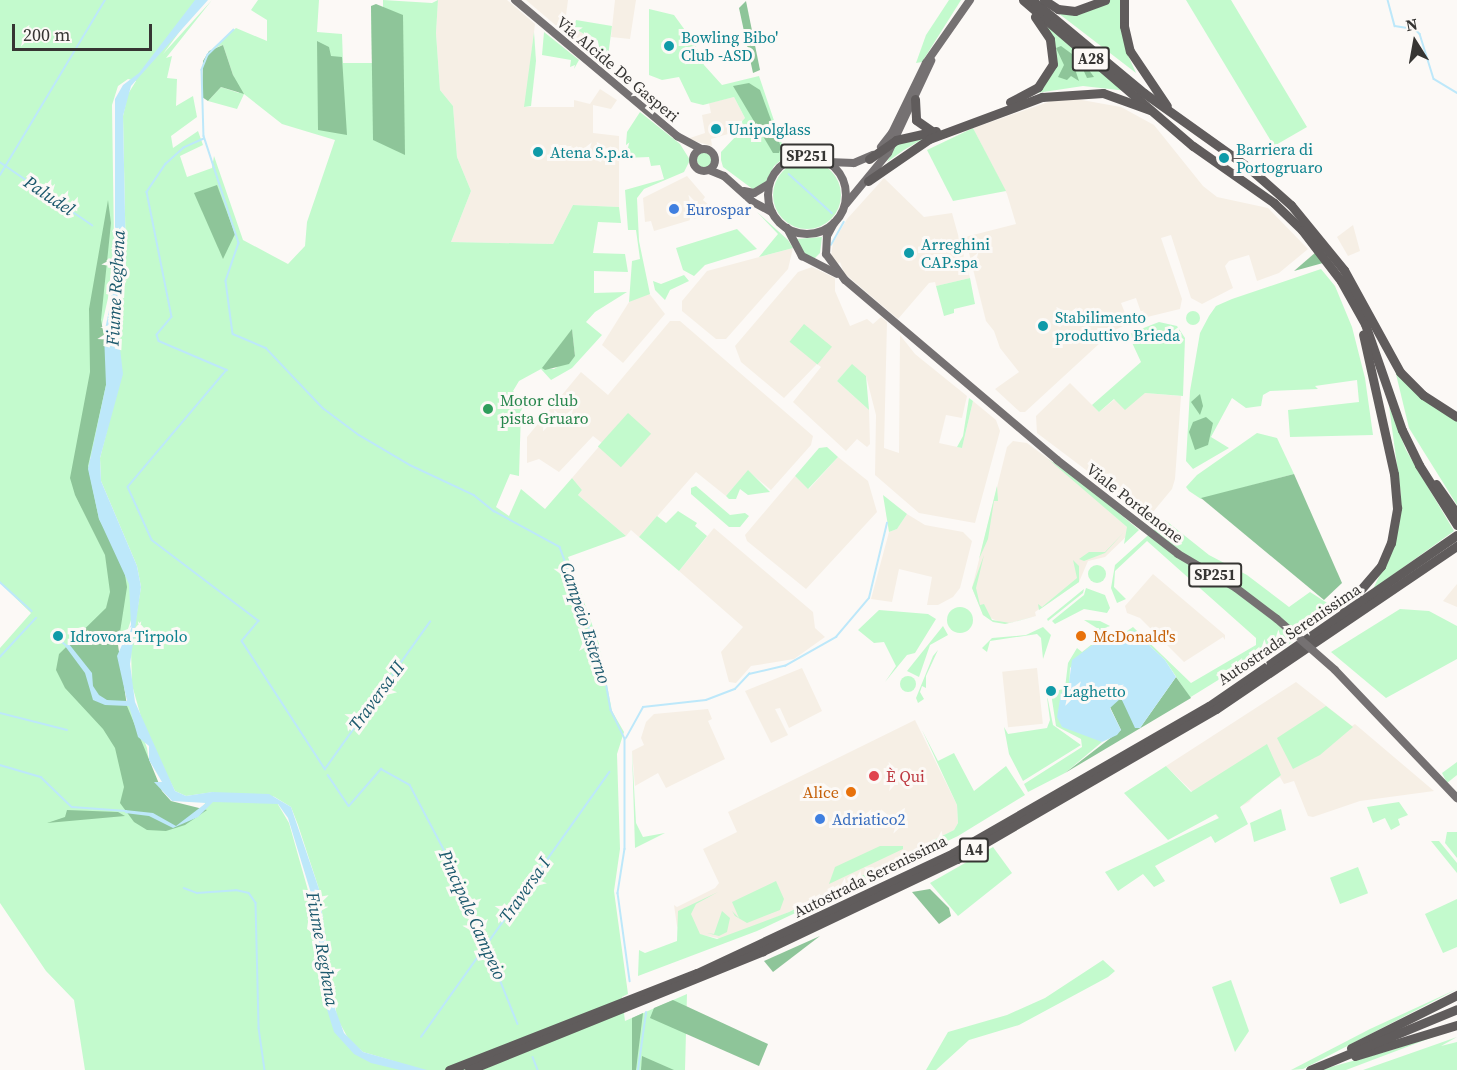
<!DOCTYPE html>
<meta charset="utf-8">
<style>
body{margin:0}
#map{position:relative;width:1457px;height:1070px;overflow:hidden;background:#fcf9f6;font-family:"Source Serif 4",serif}
div>[style]{position:absolute}
.built>*{inset:0;background:#f6efe5;transform-origin:0 0}
.green>*{inset:0;background:#c3facd;transform-origin:0 0}
.round{border-radius:50%}
.forest>*{inset:0;background:#8ec599}
.water>*{inset:0;background:#bde8fa}
.stream>*{height:1.5px;margin:-0.75px;padding:0 0.75px;transform-origin:0.75px;border-radius:0.75px;background:#bde8fa}
.major>*{height:8px;margin:-4px;padding:0 4px;transform-origin:4px;border-radius:4px;background:#757172}
.major>.ring{margin:-4px;padding:0;box-sizing:content-box;background:none;border:8px solid #757172;border-radius:50%}
.highway>*{height:9px;margin:-4.5px;padding:0 4.5px;transform-origin:4.5px;border-radius:4.5px;background:#605c5c}
.major-bridge>*{height:8px;margin:-4px;padding:0 4px;transform-origin:4px;border-radius:4px;background:#757172}
.dots>*{width:16px;height:16px;translate:-50% -50%;box-sizing:border-box;border:3px solid #fcf9f6;border-radius:50%}
span{translate:-50% -50%;white-space:nowrap;text-align:center;line-height:1.15;-webkit-text-stroke:6px #fcf9f6;paint-order:stroke}
.shield-label span{padding:2px 4px;background:#fcf9f6;border:2px solid;border-radius:4px;-webkit-text-stroke-width:0}
.shield-label{font-size:15px;color:#363533;font-weight:700}
.culture-label{font-size:16px;color:#0d838f}
.left{translate:0 -50%;text-align:left}
.street-label{font-size:16px;color:#363533}
.shop-label{font-size:16px;color:#366cbe}
.leisure-label{font-size:16px;color:#27864d}
.food-label{font-size:16px;color:#c56008}
.right{translate:-100% -50%;text-align:right}
.health-label{font-size:16px;color:#be3a42}
.water-label{font-size:18px;color:#1c596d;font-style:italic}
.north{position:absolute;left:1385px;top:12px;width:60px;height:60px;-webkit-text-stroke:4px #fcf9f6;paint-order:stroke;rotate:349deg;font-size:16px;font-weight:700;line-height:24px;text-align:center;color:#363533}
.north::after{content:'';display:block;margin:auto;width:21px;height:27px;background:#363533;clip-path:polygon(50% 0,100% 100%,50% 72%,0 100%)}
.scale{position:absolute;left:12px;top:24px;width:140px;height:27px;box-sizing:border-box;border:3px solid #363533;border-top:0;padding-left:8px;font-size:18px;line-height:21px;white-space:nowrap;color:#363533;-webkit-text-stroke:4px #fcf9f6;paint-order:stroke}
</style>
<div id="map">
<div class="built">
<div style="clip-path:polygon(438px 0,507px 0,535px 24px,525px 107px,574px 107px,574px 100px,590px 104px,600px 89px,617px 100px,611px 109px,593px 105px,593px 133px,619px 136px,619px 207px,573px 205px,553px 244px,451px 242px,471px 191px,457px 157px,453px 106px,440px 90px,436px 33px)"></div>
<div style="clip-path:polygon(526px 0,568px 0,564px 31px,560px 29px)"></div>
<div style="clip-path:polygon(615px 0,636px 0,630px 39px,611px 37px)"></div>
<div style="clip-path:polygon(574px 28px,594px 40px,607px 64px,606px 71px,572px 41px)"></div>
<div style="clip-path:polygon(734px 97px,745px 118px,728px 134px,711px 139px,712px 146px,687px 139px,705px 133px,702px 115px,711px 113px,709px 103px)"></div>
<div style="clip-path:polygon(1076px 99px,1121px 107px,1154px 125px,1203px 186px,1217px 197px,1268px 208px,1308px 249px,1279px 273px,1257px 281px,1249px 255px,1229px 261px,1225px 266px,1233px 288px,1202px 304px,1191px 298px,1171px 235px,1161px 238px,1182px 299px,1180px 309px,1143px 318px,1136px 298px,1121px 303px,1129px 323px,1113px 331px,1025px 412px,1020px 412px,995px 389px,1019px 372px,1000px 348px,994px 331px,986px 321px,965px 237px,1016px 224px,1007px 194px,973px 128px,1054px 100px)"></div>
<div style="clip-path:polygon(687px 176px,705px 197px,703px 200px,717px 212px,654px 231px,651px 221px,645px 222px,643px 198px)"></div>
<div style="clip-path:polygon(884px 178px,924px 217px,952px 213px,970px 278px,936px 286px,935px 282px,929px 283px,898px 319px,844px 273px,840px 262px,836px 266px,831px 256px,833px 243px,847px 219px)"></div>
<div style="clip-path:polygon(1353px 225px,1360px 251px,1348px 256px,1337px 237px)"></div>
<div style="clip-path:polygon(793px 248px,788px 269px,726px 339px,716px 339px,682px 311px,682px 301px,707px 271px)"></div>
<div style="clip-path:polygon(812px 267px,835px 278px,835px 291px,850px 326px,867px 319px,873px 324px,881px 317px,887px 322px,884px 448px,899px 453px,900px 335px,915px 354px,967px 396px,962px 418px,946px 415px,939px 443px,962px 448px,973px 401px,996px 420px,1000px 431px,975px 523px,919px 513px,875px 475px,876px 415px,866px 376px,852px 365px,837px 381px,869px 410px,870px 444px,867px 447px,857px 439px,846px 451px,793px 402px,821px 367px,817px 364px,784px 398px,741px 362px,735px 346px,798px 272px)"></div>
<div style="clip-path:polygon(648px 292px,665px 314px,623px 363px,602px 345px,629px 302px)"></div>
<div style="clip-path:polygon(670px 321px,680px 321px,813px 436px,811px 445px,771px 490px,748px 471px,726px 496px,696px 472px,639px 537px,631px 530px,626px 536px,578px 495px,582px 490px,572px 478px,602px 443px,593px 436px,559px 472px,539px 459px,527px 463px,527px 437px,581px 372px,608px 395px)"></div>
<div style="clip-path:polygon(1070px 383px,1099px 412px,1115px 399px,1145px 393px,1181px 396px,1175px 479px,1172px 489px,1153px 512px,1143px 513px,1037px 433px,1036px 416px)"></div>
<div style="clip-path:polygon(1013px 441px,1027px 443px,1066px 472px,1127px 527px,1129px 534px,1105px 557px,1088px 561px,1079px 582px,1035px 612px,1036px 616px,1005px 624px,983px 615px,972px 588px,1007px 447px)"></div>
<div style="clip-path:polygon(838px 457px,868px 481px,877px 512px,806px 589px,747px 541px,745px 535px,795px 476px,809px 489px)"></div>
<div style="clip-path:polygon(907px 514px,925px 525px,963px 532px,972px 541px,960px 588px,953px 597px,938px 605px,927px 605px,932px 577px,899px 569px,892px 602px,871px 599px,889px 532px,897px 529px)"></div>
<div style="clip-path:polygon(714px 528px,813px 612px,815px 628px,825px 637px,794px 659px,751px 666px,736px 683px,729px 682px,721px 652px,743px 627px,679px 571px)"></div>
<div style="clip-path:polygon(1153px 574px,1225px 635px,1225px 640px,1223px 637px,1184px 662px,1140px 618px,1127px 613px,1125px 606px)"></div>
<div style="clip-path:polygon(1457px 584px,1457px 607px,1443px 601px)"></div>
<div style="clip-path:polygon(802px 668px,822px 711px,789px 728px,780px 708px,775px 709px,788px 735px,771px 743px,745px 691px)"></div>
<div style="left:1037px;top:668px;width:56px;height:35px;rotate:84deg"></div>
<div style="clip-path:polygon(1296px 682px,1352px 726px,1355px 724px,1434px 791px,1360px 801px,1313px 817px,1308px 816px,1294px 781px,1284px 784px,1280px 777px,1261px 788px,1249px 802px,1219px 818px,1166px 766px)"></div>
<div style="clip-path:polygon(708px 709px,712px 719px,708px 721px,725px 759px,666px 788px,658px 773px,635px 786px,632px 751px,644px 745px,641px 738px,646px 722px,654px 714px)"></div>
<div style="clip-path:polygon(915px 720px,957px 805px,958px 823px,954px 830px,789px 912px,723px 939px,681px 931px,677px 926px,674px 905px,677px 907px,715px 888px,719px 883px,703px 849px,737px 832px,728px 812px)"></div>
</div>
<div class="green">
<div style="clip-path:polygon(evenodd,0 0,203px 0,163px 54px,212px 0,166px 58px,172px 56px,167px 78px,177px 79px,176px 106px,193px 96px,197px 117px,171px 136px,173px 148px,198px 131px,203px 145px,180px 156px,187px 177px,212px 168px,214px 156px,243px 240px,288px 264px,305px 246px,307px 222px,335px 140px,282px 124px,244px 94px,237px 109px,208px 101px,221px 87px,239px 93px,223px 45px,212px 49px,236px 28px,267px 41px,267px 20px,251px 10px,258px 0,319px 0,317px 32px,342px 34px,343px 63px,372px 63px,371px 6px,383px 8px,383px 0,432px 3px,438px 0,436px 33px,440px 90px,453px 106px,457px 157px,471px 191px,451px 242px,553px 244px,573px 205px,619px 207px,621px 223px,598px 222px,593px 253px,625px 254px,628px 272px,594px 271px,594px 293px,627px 292px,595px 312px,586px 322px,602px 335px,572px 368px,551px 380px,541px 369px,519px 381px,513px 391px,525px 402px,521px 411px,519px 476px,510px 474px,496px 507px,509px 516px,521px 489px,545px 509px,572px 478px,582px 490px,578px 495px,626px 536px,568px 557px,599px 644px,612px 711px,624px 732px,617px 754px,620px 849px,614px 891px,628px 994px,622px 997px,625px 1021px,687px 994px,685px 1070px,85px 1070px,74px 1000px,46px 971px,0 903px,0 648px,31px 613px,0 583px,0 0,128px 79px,136px 81px,128px 94px,123px 116px,126px 263px,116px 314px,118px 345px,101px 329px,108px 298px,114px 242px,112px 105px,118px 86px,128px 79px,0 0,572px 330px,575px 356px,554px 369px,543px 368px,572px 330px,0 0,122px 371px,100px 458px,101px 481px,137px 566px,141px 587px,131px 649px,132px 685px,145px 731px,175px 791px,186px 796px,214px 792px,199px 811px,157px 816px,147px 748px,130px 701px,104px 703px,114px 634px,128px 629px,134px 611px,125px 556px,90px 459px,122px 371px,0 0,273px 796px,291px 807px,298px 825px,319px 889px,326px 942px,307px 929px,311px 901px,289px 823px,273px 796px,0 0,332px 981px,337px 1018px,349px 1040px,363px 1052px,397px 1062px,359px 1053px,338px 1032px,325px 987px,332px 981px)"></div>
<div style="clip-path:polygon(949px 0,961px 0,922px 62px,916px 63px,926px 35px)"></div>
<div style="clip-path:polygon(1108px 0,1122px 0,1127px 53px,1136px 73px,1058px 13px,1091px 10px)"></div>
<div style="clip-path:polygon(1186px 0,1231px 0,1307px 127px,1274px 146px)"></div>
<div style="clip-path:polygon(649px 9px,674px 15px,695px 44px,704px 65px,722px 85px,759px 76px,786px 156px,774px 166px,765px 184px,754px 190px,723px 167px,721px 160px,721px 152px,737px 135px,733px 130px,745px 118px,734px 97px,703px 105px,691px 102px,679px 77px,662px 80px,649px 75px)"></div>
<div style="clip-path:polygon(576px 20px,612px 26px,607px 64px,594px 40px,574px 28px)"></div>
<div style="clip-path:polygon(1047px 26px,1127px 91px,1083px 86px,1037px 93px,1055px 66px)"></div>
<div style="clip-path:polygon(534px 32px,536px 61px,531px 106px,524px 107px)"></div>
<div style="clip-path:polygon(544px 32px,579px 60px,574px 69px,575px 65px,570px 67px,571px 60px,542px 55px)"></div>
<div style="clip-path:polygon(640px 112px,680px 144px,690px 160px,684px 172px,644px 189px,637px 198px,639px 241px,650px 294px,629px 302px,632px 261px,640px 259px,636px 230px,628px 230px,625px 190px,664px 179px,660px 165px,651px 166px,649px 157px,625px 158px,627px 132px)"></div>
<div style="clip-path:polygon(973px 128px,1006px 191px,953px 201px,927px 150px)"></div>
<div style="clip-path:polygon(926px 137px,904px 150px,887px 162px,897px 143px)"></div>
<div class="round" style="left:697px;top:152px;width:16px;height:16px"></div>
<div class="round" style="left:773px;top:161px;width:68px;height:68px"></div>
<div style="clip-path:polygon(757px 212px,788px 240px,793px 248px,759px 257px,778px 234px)"></div>
<div style="clip-path:polygon(737px 229px,757px 249px,705px 265px,694px 276px,683px 270px,676px 248px)"></div>
<div style="clip-path:polygon(822px 237px,820px 253px,813px 260px,806px 256px,796px 239px)"></div>
<div style="clip-path:polygon(1321px 269px,1335px 286px,1352px 327px,1365px 378px,1373px 435px,1290px 437px,1288px 410px,1359px 402px,1357px 380px,1315px 386px,1318px 389px,1270px 391px,1263px 395px,1261px 406px,1246px 408px,1232px 398px,1211px 437px,1229px 448px,1193px 469px,1186px 461px,1190px 391px,1200px 333px,1209px 316px,1216px 306px,1232px 299px)"></div>
<div style="clip-path:polygon(684px 275px,689px 281px,670px 290px,665px 300px,655px 290px,653px 281px,661px 284px)"></div>
<div style="clip-path:polygon(970px 278px,975px 304px,954px 309px,954px 313px,944px 316px,936px 286px)"></div>
<div class="round" style="left:1186px;top:311px;width:14px;height:14px"></div>
<div style="clip-path:polygon(1159px 322px,1177px 326px,1185px 338px,1183px 396px,1145px 393px,1125px 410px,1114px 399px,1099px 412px,1092px 405px,1141px 362px,1128px 334px)"></div>
<div style="left:804px;top:324px;width:36px;height:23px;rotate:39deg"></div>
<div style="clip-path:polygon(852px 364px,866px 376px,869px 410px,837px 381px)"></div>
<div style="clip-path:polygon(1395px 370px,1457px 419px,1457px 505px,1409px 428px)"></div>
<div style="clip-path:polygon(969px 398px,973px 401px,962px 448px,957px 447px,963px 436px)"></div>
<div style="clip-path:polygon(1389px 406px,1406px 450px,1454px 531px,1373px 589px,1391px 552px,1401px 495px)"></div>
<div style="left:628px;top:413px;width:31px;height:45px;rotate:42deg"></div>
<div style="clip-path:polygon(1257px 433px,1277px 438px,1294px 474px,1201px 499px,1189px 491px,1186px 487px,1197px 475px)"></div>
<div style="clip-path:polygon(827px 447px,838px 457px,808px 489px,795px 476px,819px 448px)"></div>
<div style="clip-path:polygon(1048px 459px,1088px 487px,1139px 530px,1124px 544px,1127px 527px)"></div>
<div style="clip-path:polygon(748px 470px,770px 492px,748px 495px,740px 489px,736px 499px,729px 499px,726px 496px)"></div>
<div style="clip-path:polygon(696px 486px,730px 515px,745px 513px,749px 516px,740px 527px,729px 527px,691px 494px,691px 488px)"></div>
<div style="clip-path:polygon(997px 486px,998px 501px,994px 501px,988px 539px,979px 559px)"></div>
<div style="clip-path:polygon(883px 495px,907px 514px,897px 529px,889px 532px)"></div>
<div style="clip-path:polygon(678px 511px,697px 523px,695px 526px,707px 536px,679px 571px,639px 537px,657px 516px,666px 523px)"></div>
<div style="clip-path:polygon(1165px 520px,1209px 555px,1247px 575px,1289px 607px,1310px 592px,1335px 608px,1284px 648px,1278px 643px,1160px 716px,1189px 696px,1165px 660px,1137px 634px,1094px 644px,1070px 668px,1069px 692px,1061px 696px,1058px 715px,1102px 742px,1065px 773px,1028px 792px,1024px 784px,1082px 747px,1081px 739px,1056px 726px,1051px 693px,1065px 688px,1068px 663px,1077px 648px,1082px 652px,1101px 637px,1124px 633px,1133px 627px,1191px 683px,1256px 645px,1256px 638px,1147px 541px,1115px 571px,1114px 587px,1126px 599px,1117px 603px,1111px 588px,1115px 565px)"></div>
<div style="clip-path:polygon(1124px 532px,1105px 553px,1084px 561px,1079px 559px,1089px 552px,1105px 552px)"></div>
<div style="clip-path:polygon(984px 555px,976px 588px,980px 605px,984px 604px,992px 620px,1010px 623px,1036px 616px,1005px 624px,993px 622px,983px 615px,972px 588px)"></div>
<div style="clip-path:polygon(1073px 560px,1079px 566px,1079px 582px,1039px 610px,1038px 604px,1042px 607px,1077px 578px)"></div>
<div class="round" style="left:1088px;top:565px;width:18px;height:18px"></div>
<div style="clip-path:polygon(1086px 588px,1105px 595px,1110px 608px,1107px 613px,1084px 609px,1055px 624px,1052px 621px,1084px 595px)"></div>
<div style="clip-path:polygon(1084px 589px,1083px 593px,1048px 621px,1047px 619px)"></div>
<div class="round" style="left:947px;top:607px;width:26px;height:26px"></div>
<div style="clip-path:polygon(1400px 609px,1429px 611px,1457px 626px,1457px 659px,1386px 698px,1331px 652px)"></div>
<div style="clip-path:polygon(879px 610px,928px 614px,936px 619px,915px 653px,907px 655px,885px 682px,896px 666px,884px 642px,874px 643px,858px 630px)"></div>
<div style="clip-path:polygon(1084px 620px,1100px 621px,1110px 626px,1100px 630px)"></div>
<div style="clip-path:polygon(943px 626px,948px 635px,930px 645px,919px 677px,907px 671px)"></div>
<div style="clip-path:polygon(1043px 627px,1051px 635px,1043px 659px,1041px 638px,1037px 634px,990px 641px,987px 652px,982px 648px,992px 638px,1026px 635px)"></div>
<div style="clip-path:polygon(938px 650px,926px 676px,926px 688px,922px 686px,920px 692px,924px 699px,918px 703px,916px 698px,933px 656px)"></div>
<div class="round" style="left:900px;top:676px;width:16px;height:16px"></div>
<div style="clip-path:polygon(1046px 690px,1053px 725px,1081px 745px,1023px 781px,1009px 754px,1004px 727px,1008px 734px,1047px 728px,1050px 720px)"></div>
<div style="clip-path:polygon(1326px 706px,1353px 727px,1320px 755px,1293px 769px,1277px 738px)"></div>
<div style="clip-path:polygon(922px 730px,938px 761px,954px 753px,974px 791px,1006px 766px,1025px 795px,958px 836px,757px 931px,638px 976px,639px 950px,645px 953px,677px 941px,678px 911px,718px 892px,696px 904px,691px 914px,700px 934px,717px 939px,789px 912px,954px 830px,958px 823px,957px 805px)"></div>
<div style="clip-path:polygon(1267px 744px,1281px 775px,1240px 807px,1248px 824px,1215px 843px,1211px 836px,1155px 866px,1165px 881px,1154px 887px,1143px 874px,1118px 891px,1105px 872px,1219px 818px,1216px 814px,1168px 840px,1124px 793px,1166px 766px,1191px 792px)"></div>
<div style="clip-path:polygon(632px 751px,636px 823px,643px 837px,665px 833px,635px 848px)"></div>
<div style="clip-path:polygon(1457px 762px,1457px 775px,1447px 783px,1442px 773px)"></div>
<div style="clip-path:polygon(1399px 802px,1408px 815px,1398px 819px,1400px 825px,1391px 830px,1385px 818px,1373px 823px,1367px 807px)"></div>
<div style="clip-path:polygon(1281px 809px,1286px 830px,1254px 842px,1250px 823px)"></div>
<div style="clip-path:polygon(1447px 832px,1457px 832px,1457px 858px,1445px 843px)"></div>
<div style="clip-path:polygon(1431px 841px,1439px 841px,1457px 863px,1457px 873px)"></div>
<div style="clip-path:polygon(880px 846px,903px 846px,903px 849px,829px 884px,835px 867px)"></div>
<div style="clip-path:polygon(993px 847px,1012px 873px,958px 916px,930px 883px)"></div>
<div style="left:1358px;top:867px;width:28px;height:30px;rotate:69deg"></div>
<div style="clip-path:polygon(776px 881px,784px 899px,780px 910px,747px 923px,735px 916px,732px 911px,739px 918px,732px 902px)"></div>
<div style="clip-path:polygon(1457px 899px,1457px 947px,1443px 953px,1425px 914px)"></div>
<div style="clip-path:polygon(722px 911px,730px 918px,727px 932px,719px 936px,707px 933px,714px 934px)"></div>
<div style="clip-path:polygon(1103px 960px,1115px 971px,1108px 977px,1019px 1025px,969px 1040px,936px 1070px,926px 1070px,948px 1032px,1007px 1015px,1045px 998px)"></div>
<div style="clip-path:polygon(1231px 980px,1249px 1031px,1235px 1052px,1212px 987px)"></div>
<div style="clip-path:polygon(1457px 989px,1303px 1069px,1291px 1070px,1370px 1029px)"></div>
<div style="clip-path:polygon(1457px 1028px,1346px 1070px,1320px 1070px,1392px 1050px)"></div>
<div style="clip-path:polygon(1457px 1037px,1441px 1046px,1457px 1042px,1457px 1070px,1363px 1070px)"></div>
</div>
<div class="forest">
<div style="clip-path:polygon(746px 1px,760px 70px,753px 73px,739px 8px)"></div>
<div style="clip-path:polygon(376px 4px,403px 15px,405px 155px,373px 140px,371px 6px)"></div>
<div style="clip-path:polygon(317px 41px,329px 47px,331px 56px,342px 57px,347px 135px,318px 130px)"></div>
<div style="clip-path:polygon(223px 45px,233px 75px,244px 94px,221px 87px,208px 101px,202px 97px,203px 61px,209px 51px)"></div>
<div style="clip-path:polygon(1061px 46px,1083px 62px,1094px 77px,1087px 78px,1082px 67px,1073px 63px,1079px 81px,1071px 76px,1067px 80px,1058px 77px,1064px 65px,1056px 48px)"></div>
<div style="clip-path:polygon(749px 83px,760px 90px,781px 147px,779px 153px,773px 153px,733px 86px)"></div>
<div style="clip-path:polygon(217px 185px,235px 234px,223px 259px,194px 193px)"></div>
<div style="clip-path:polygon(108px 200px,111px 223px,101px 320px,108px 357px,106px 385px,88px 466px,99px 519px,123px 563px,127px 587px,118px 645px,127px 706px,162px 791px,171px 801px,207px 810px,185px 825px,166px 831px,147px 830px,134px 822px,120px 803px,124px 787px,115px 748px,103px 729px,65px 688px,56px 670px,59px 654px,106px 608px,110px 592px,105px 555px,75px 495px,70px 478px,90px 372px,89px 309px)"></div>
<div style="clip-path:polygon(1316px 252px,1323px 263px,1294px 271px)"></div>
<div style="clip-path:polygon(572px 329px,575px 356px,569px 364px,545px 370px,542px 368px)"></div>
<div style="clip-path:polygon(1200px 394px,1203px 406px,1200px 415px,1191px 402px)"></div>
<div style="clip-path:polygon(1206px 417px,1213px 423px,1208px 445px,1195px 450px,1189px 432px,1193px 422px)"></div>
<div style="clip-path:polygon(1294px 474px,1342px 583px,1324px 600px,1201px 498px)"></div>
<div style="clip-path:polygon(1176px 677px,1191px 698px,1065px 773px,1121px 730px,1110px 707px,1116px 701px,1121px 698px,1140px 728px)"></div>
<div style="clip-path:polygon(67px 810px,118px 812px,125px 816px,47px 823px,65px 817px)"></div>
<div style="clip-path:polygon(930px 889px,949px 908px,951px 916px,939px 924px,912px 892px)"></div>
<div style="clip-path:polygon(820px 936px,773px 972px,764px 961px)"></div>
<div style="clip-path:polygon(673px 1000px,768px 1044px,759px 1066px,650px 1018px,654px 1008px)"></div>
<div style="clip-path:polygon(643px 1013px,636px 1070px,632px 1070px,632px 1018px)"></div>
<div style="clip-path:polygon(642px 1056px,674px 1070px,641px 1070px)"></div>
</div>
<div class="water">
<div style="clip-path:polygon(195px 0,208px 0,131px 86px,123px 116px,126px 263px,116px 314px,123px 374px,100px 458px,101px 481px,137px 566px,141px 587px,130px 664px,135px 702px,175px 791px,186px 796px,212px 792px,269px 794px,291px 807px,319px 889px,333px 1003px,344px 1033px,363px 1052px,427px 1070px,400px 1070px,371px 1063px,354px 1054px,334px 1032px,325px 1003px,314px 903px,288px 818px,278px 804px,213px 802px,198px 817px,173px 828px,149px 816px,125px 813px,125px 810px,153px 813px,176px 826px,206px 803px,172px 801px,154px 782px,162px 782px,149px 760px,149px 746px,138px 737px,129px 706px,105px 705px,93px 700px,85px 673px,65px 646px,69px 644px,92px 673px,93px 686px,99px 695px,107px 700px,127px 701px,117px 656px,131px 625px,129px 584px,99px 519px,88px 469px,106px 385px,104px 334px,111px 301px,115px 231px,115px 99px,123px 85px,139px 73px)"></div>
<div style="clip-path:polygon(1134px 631px,1165px 660px,1176px 677px,1140px 728px,1135px 728px,1121px 698px,1110px 708px,1121px 730px,1117px 735px,1102px 742px,1062px 727px,1057px 717px,1061px 693px,1068px 690px,1072px 660px,1094px 644px)"></div>
</div>
<div class="stream">
<div style="left:1388px;top:0;width:27px;rotate:75deg"></div>
<div style="left:1395px;top:26px;width:20px;rotate:9deg"></div>
<div style="left:1415px;top:29px;width:7px;rotate:45deg"></div>
<div style="left:1420px;top:34px;width:47px;rotate:72.7deg"></div>
<div style="left:1434px;top:79px;width:27px;rotate:31deg"></div>
<div style="left:234px;top:30px;width:36px;rotate:136deg"></div>
<div style="left:208px;top:55px;width:16px;rotate:112deg"></div>
<div style="left:202px;top:70px;width:66px;rotate:88.3deg"></div>
<div style="left:204px;top:136px;width:113px;rotate:71.9deg"></div>
<div style="left:239px;top:243px;width:40px;rotate:108.9deg"></div>
<div style="left:226px;top:281px;width:53px;rotate:82.5deg"></div>
<div style="left:233px;top:334px;width:36px;rotate:23deg"></div>
<div style="left:266px;top:348px;width:83px;rotate:46.5deg"></div>
<div style="left:323px;top:408px;width:45px;rotate:36.9deg"></div>
<div style="left:359px;top:435px;width:59px;rotate:30.5deg"></div>
<div style="left:410px;top:465px;width:71px;rotate:25.1deg"></div>
<div style="left:474px;top:495px;width:26px;rotate:39deg"></div>
<div style="left:494px;top:511px;width:75px;rotate:28.6deg"></div>
<div style="left:560px;top:547px;width:126px;rotate:70deg"></div>
<div style="left:603px;top:665px;width:46px;rotate:79.9deg"></div>
<div style="left:611px;top:710px;width:32px;rotate:64deg"></div>
<div style="left:625px;top:739px;width:110px;rotate:90deg"></div>
<div style="left:625px;top:849px;width:45px;rotate:99deg"></div>
<div style="left:618px;top:893px;width:89px;rotate:82.2deg"></div>
<div style="left:204px;top:139px;width:22px;rotate:156deg"></div>
<div style="left:184px;top:148px;width:24px;rotate:138deg"></div>
<div style="left:166px;top:164px;width:34px;rotate:124deg"></div>
<div style="left:147px;top:192px;width:127px;rotate:78.7deg"></div>
<div style="left:172px;top:317px;width:23px;rotate:130deg"></div>
<div style="left:157px;top:335px;width:6px;rotate:72deg"></div>
<div style="left:159px;top:341px;width:74px;rotate:23.1deg"></div>
<div style="left:227px;top:370px;width:153px;rotate:130.2deg"></div>
<div style="left:128px;top:487px;width:58px;rotate:65.6deg"></div>
<div style="left:152px;top:540px;width:134px;rotate:37.1deg"></div>
<div style="left:259px;top:621px;width:26px;rotate:130deg"></div>
<div style="left:242px;top:641px;width:153px;rotate:57deg"></div>
<div style="left:325px;top:769px;width:181px;rotate:-54.5deg"></div>
<div style="left:0;top:162px;width:112px;rotate:34.4deg"></div>
<div style="left:789px;top:174px;width:58px;rotate:42.2deg"></div>
<div style="left:0;top:175px;width:204px;rotate:-59deg"></div>
<div style="left:831px;top:245px;width:26px;rotate:-61deg"></div>
<div style="left:0;top:582px;width:43px;rotate:42.2deg"></div>
<div style="left:60px;top:640px;width:8px;rotate:40deg"></div>
<div style="left:0;top:657px;width:53px;rotate:-47.3deg"></div>
<div style="left:0;top:713px;width:69px;rotate:14.2deg"></div>
<div style="left:626px;top:738px;width:35px;rotate:-61deg"></div>
<div style="left:643px;top:707px;width:63px;rotate:-6.3deg"></div>
<div style="left:706px;top:700px;width:31px;rotate:-21deg"></div>
<div style="left:735px;top:689px;width:21px;rotate:-47deg"></div>
<div style="left:749px;top:674px;width:37px;rotate:-13deg"></div>
<div style="left:785px;top:666px;width:59px;rotate:-29.6deg"></div>
<div style="left:836px;top:637px;width:51px;rotate:-49.8deg"></div>
<div style="left:869px;top:598px;width:77px;rotate:-76.5deg"></div>
<div style="left:0;top:765px;width:43px;rotate:16.3deg"></div>
<div style="left:41px;top:777px;width:43px;rotate:44.1deg"></div>
<div style="left:72px;top:807px;width:54px;rotate:4.2deg"></div>
<div style="left:328px;top:775px;width:37px;rotate:56deg"></div>
<div style="left:349px;top:806px;width:49px;rotate:-49.1deg"></div>
<div style="left:381px;top:769px;width:33px;rotate:29deg"></div>
<div style="left:410px;top:785px;width:107px;rotate:62.2deg"></div>
<div style="left:460px;top:880px;width:155px;rotate:68.1deg"></div>
<div style="left:184px;top:888px;width:14px;rotate:21deg"></div>
<div style="left:197px;top:893px;width:39px;rotate:-4deg"></div>
<div style="left:236px;top:890px;width:13px;rotate:13deg"></div>
<div style="left:249px;top:893px;width:12px;rotate:55deg"></div>
<div style="left:256px;top:903px;width:125px;rotate:88.6deg"></div>
<div style="left:259px;top:1028px;width:42px;rotate:81.9deg"></div>
<div style="left:421px;top:1037px;width:325px;rotate:-54.6deg"></div>
<div style="left:533px;top:1057px;width:14px;rotate:69deg"></div>
<div style="left:638px;top:1070px;width:58px;rotate:-82deg"></div>
</div>
<div class="major">
<div style="left:515px;top:0;width:212px;rotate:40deg"></div>
<div style="left:677px;top:136px;width:27px;rotate:28deg"></div>
<div style="left:881px;top:147px;width:18px;rotate:-52deg"></div>
<div style="left:892px;top:133px;width:78px;rotate:-64.1deg"></div>
<div style="left:926px;top:63px;width:77px;rotate:-55.1deg"></div>
<div class="ring" style="left:693px;top:149px;width:14px;height:14px"></div>
<div class="ring" style="left:768px;top:156px;width:70px;height:70px"></div>
<div style="left:828px;top:162px;width:26px;rotate:2deg"></div>
<div style="left:854px;top:163px;width:21px;rotate:-23deg"></div>
<div style="left:709px;top:170px;width:16px;rotate:22deg"></div>
<div style="left:724px;top:176px;width:39px;rotate:42deg"></div>
<div style="left:753px;top:202px;width:21px;rotate:28deg"></div>
<div style="left:744px;top:191px;width:10px;rotate:11deg"></div>
<div style="left:754px;top:193px;width:17px;rotate:-31deg"></div>
<div style="left:846px;top:204px;width:66px;rotate:-50.5deg"></div>
<div style="left:888px;top:153px;width:102px;rotate:-64.9deg"></div>
<div style="left:834px;top:223px;width:15px;rotate:118deg"></div>
<div style="left:827px;top:236px;width:18px;rotate:93deg"></div>
<div style="left:826px;top:254px;width:32px;rotate:54deg"></div>
<div style="left:845px;top:280px;width:278px;rotate:40.3deg"></div>
<div style="left:1057px;top:460px;width:153px;rotate:37.8deg"></div>
<div style="left:1178px;top:554px;width:67px;rotate:30.4deg"></div>
<div style="left:1236px;top:588px;width:51px;rotate:37.1deg"></div>
<div style="left:787px;top:228px;width:32px;rotate:62deg"></div>
<div style="left:802px;top:256px;width:39px;rotate:27deg"></div>
<div style="left:1335px;top:670px;width:177px;rotate:46.4deg"></div>
</div>
<div class="highway">
<div style="left:1023px;top:0;width:224px;rotate:40.7deg"></div>
<div style="left:1193px;top:146px;width:99px;rotate:35.1deg"></div>
<div style="left:1274px;top:203px;width:39px;rotate:44deg"></div>
<div style="left:1302px;top:230px;width:64px;rotate:52.6deg"></div>
<div style="left:1341px;top:281px;width:49px;rotate:60.8deg"></div>
<div style="left:1365px;top:324px;width:112px;rotate:70.8deg"></div>
<div style="left:1402px;top:430px;width:39px;rotate:64deg"></div>
<div style="left:1419px;top:465px;width:71px;rotate:57.7deg"></div>
<div style="left:1032px;top:0;width:146px;rotate:39.7deg"></div>
<div style="left:1144px;top:93px;width:129px;rotate:35.5deg"></div>
<div style="left:1249px;top:168px;width:56px;rotate:41.4deg"></div>
<div style="left:1291px;top:205px;width:84px;rotate:50.8deg"></div>
<div style="left:1344px;top:270px;width:116px;rotate:61.2deg"></div>
<div style="left:1400px;top:372px;width:33px;rotate:45deg"></div>
<div style="left:1423px;top:395px;width:40px;rotate:32.9deg"></div>
<div style="left:1044px;top:0;width:17px;rotate:33deg"></div>
<div style="left:1058px;top:9px;width:17px;rotate:7deg"></div>
<div style="left:1075px;top:11px;width:32px;rotate:-20deg"></div>
<div style="left:1124px;top:0;width:26px;rotate:90deg"></div>
<div style="left:1124px;top:26px;width:26px;rotate:77deg"></div>
<div style="left:1130px;top:51px;width:66px;rotate:56.1deg"></div>
<div style="left:915px;top:99px;width:21px;rotate:87deg"></div>
<div style="left:916px;top:120px;width:21px;rotate:35deg"></div>
<div style="left:1010px;top:102px;width:32px;rotate:-28deg"></div>
<div style="left:1038px;top:87px;width:27px;rotate:-57deg"></div>
<div style="left:1053px;top:64px;width:25px;rotate:-97deg"></div>
<div style="left:1050px;top:39px;width:27px;rotate:-124deg"></div>
<div style="left:869px;top:159px;width:33px;rotate:-35deg"></div>
<div style="left:896px;top:140px;width:41px;rotate:-12.7deg"></div>
<div style="left:868px;top:181px;width:74px;rotate:-34.5deg"></div>
<div style="left:929px;top:139px;width:121px;rotate:-20.4deg"></div>
<div style="left:1042px;top:97px;width:61px;rotate:-3.8deg"></div>
<div style="left:1103px;top:93px;width:50px;rotate:19.9deg"></div>
<div style="left:1436px;top:484px;width:37px;rotate:55deg"></div>
<div style="left:1344px;top:609px;width:57px;rotate:-49.3deg"></div>
<div style="left:1381px;top:566px;width:25px;rotate:-67deg"></div>
<div style="left:1391px;top:543px;width:36px;rotate:-80deg"></div>
<div style="left:1397px;top:508px;width:34px;rotate:-95deg"></div>
<div style="left:1394px;top:474px;width:143px;rotate:-102.5deg"></div>
<div style="left:1351px;top:1048px;width:119px;rotate:-26.6deg"></div>
<div style="left:1355px;top:1056px;width:107px;rotate:-16.9deg"></div>
<div style="left:449px;top:1070px;width:266px;rotate:-21.4deg"></div>
<div style="left:697px;top:973px;width:283px;rotate:-25.1deg"></div>
<div style="left:953px;top:853px;width:295px;rotate:-29.9deg"></div>
<div style="left:1209px;top:706px;width:301px;rotate:-34.6deg"></div>
<div style="left:469px;top:1070px;width:317px;rotate:-22deg"></div>
<div style="left:763px;top:951px;width:215px;rotate:-25.4deg"></div>
<div style="left:957px;top:859px;width:299px;rotate:-30.1deg"></div>
<div style="left:1216px;top:709px;width:291px;rotate:-34.1deg"></div>
<div style="left:1310px;top:1070px;width:159px;rotate:-22.5deg"></div>
</div>
<div class="major-bridge">
<div style="left:1277px;top:619px;width:77px;rotate:41.3deg"></div>
</div>
<div class="dots">
<div style="left:669px;top:46px;background:#0f9aa8"></div>
<div style="left:716px;top:129px;background:#0f9aa8"></div>
<div style="left:538px;top:152px;background:#0f9aa8"></div>
<div style="left:1224px;top:158px;background:#0f9aa8"></div>
<div style="left:674px;top:209px;background:#3f7fe0"></div>
<div style="left:909px;top:253px;background:#0f9aa8"></div>
<div style="left:1043px;top:326px;background:#0f9aa8"></div>
<div style="left:488px;top:409px;background:#2e9e5b"></div>
<div style="left:58px;top:636px;background:#0f9aa8"></div>
<div style="left:1081px;top:636px;background:#e8710a"></div>
<div style="left:1051px;top:691px;background:#0f9aa8"></div>
<div style="left:874px;top:776px;background:#e0444e"></div>
<div style="left:851px;top:792px;background:#e8710a"></div>
<div style="left:820px;top:819px;background:#3f7fe0"></div>
</div>
<div class="shield-label">
<span style="left:1091px;top:59px">A28</span>
<span style="left:807px;top:156px">SP251</span>
<span style="left:1215px;top:575px">SP251</span>
<span style="left:974px;top:850px">A4</span>
</div>
<div class="culture-label">
<span class="left" style="left:681px;top:46px">Bowling Bibo'<br>Club -ASD</span>
<span class="left" style="left:728px;top:129px">Unipolglass</span>
<span class="left" style="left:1236px;top:158px">Barriera di<br>Portogruaro</span>
<span class="left" style="left:550px;top:152px">Atena S.p.a.</span>
<span class="left" style="left:921px;top:253px">Arreghini<br>CAP.spa</span>
<span class="left" style="left:1055px;top:326px">Stabilimento<br>produttivo Brieda</span>
<span class="left" style="left:70px;top:636px">Idrovora Tirpolo</span>
<span class="left" style="left:1063px;top:691px">Laghetto</span>
</div>
<div class="street-label">
<span style="left:618px;top:69px;rotate:40deg">Via Alcide De Gasperi</span>
<span style="left:1135px;top:503px;rotate:38deg">Viale Pordenone</span>
<span style="left:1289px;top:634px;rotate:-34deg">Autostrada Serenissima</span>
<span style="left:870px;top:876px;rotate:-26deg">Autostrada Serenissima</span>
</div>
<div class="shop-label">
<span class="left" style="left:686px;top:209px">Eurospar</span>
<span class="left" style="left:832px;top:819px">Adriatico2</span>
</div>
<div class="leisure-label">
<span class="left" style="left:500px;top:409px">Motor club<br>pista Gruaro</span>
</div>
<div class="food-label">
<span class="left" style="left:1093px;top:636px">McDonald's</span>
<span class="right" style="left:839px;top:792px">Alice</span>
</div>
<div class="health-label">
<span class="left" style="left:886px;top:776px">È Qui</span>
</div>
<div class="water-label">
<span style="left:49px;top:196px;rotate:34deg">Paludel</span>
<span style="left:116px;top:288px;rotate:-87deg">Fiume Reghena</span>
<span style="left:585px;top:623px;rotate:72deg">Campeio Esterno</span>
<span style="left:377px;top:696px;rotate:-54deg">Traversa II</span>
<span style="left:525px;top:890px;rotate:-55deg">Traversa I</span>
<span style="left:472px;top:915px;rotate:66deg">Pincipale Campeio</span>
<span style="left:322px;top:949px;rotate:80deg">Fiume Reghena</span>
</div>
<div class="north">N</div>
<div class="scale">200 m</div>
</div>
